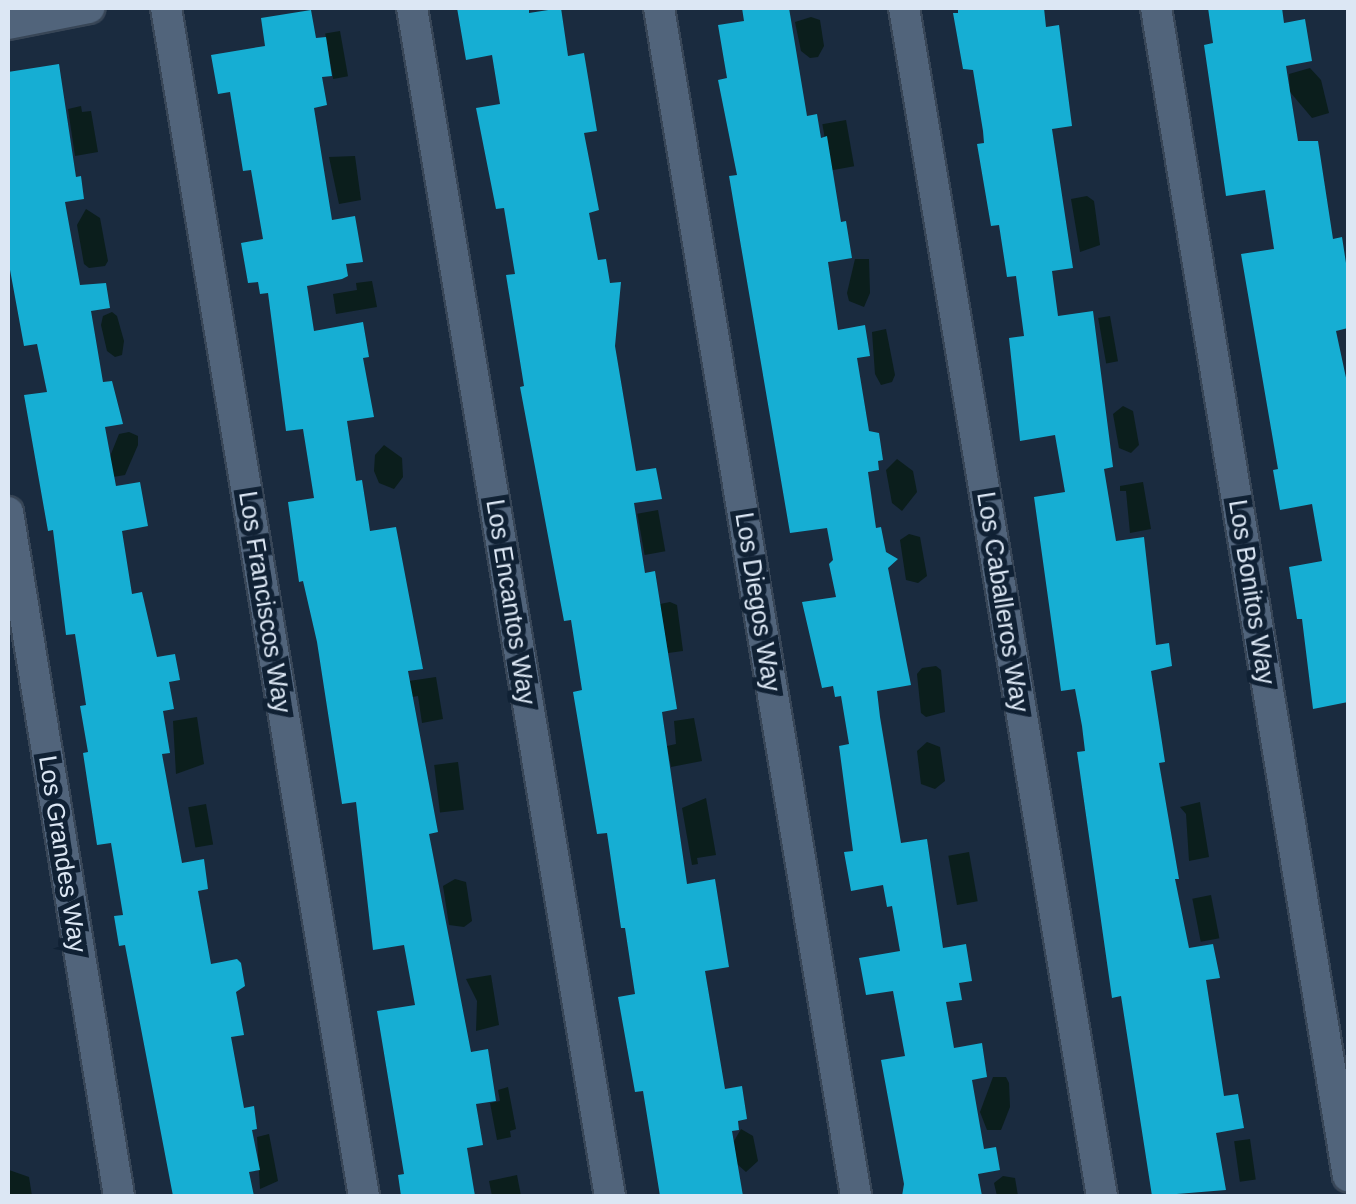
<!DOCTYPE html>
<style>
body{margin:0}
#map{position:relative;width:1356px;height:1204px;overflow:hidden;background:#1a2b3f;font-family:Helvetica,sans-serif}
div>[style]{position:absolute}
.water>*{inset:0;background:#0b1e1c;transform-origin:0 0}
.building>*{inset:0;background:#16aed3}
.roads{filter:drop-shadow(2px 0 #384657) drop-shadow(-2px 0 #384657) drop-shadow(0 2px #384657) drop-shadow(0 -2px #384657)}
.minor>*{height:30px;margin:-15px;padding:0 15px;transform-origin:15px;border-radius:15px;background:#51647b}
span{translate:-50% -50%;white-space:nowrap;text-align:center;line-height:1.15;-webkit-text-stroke:10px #102134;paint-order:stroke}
.street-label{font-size:25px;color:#dce7f4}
.frame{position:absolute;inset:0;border:10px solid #dce7f4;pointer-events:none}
</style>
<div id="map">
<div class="water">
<div style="clip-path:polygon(811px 17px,820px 20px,824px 46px,818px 57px,810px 58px,801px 51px,795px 22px)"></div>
<div style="left:340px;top:31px;width:46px;height:15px;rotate:80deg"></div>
<div style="clip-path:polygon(1310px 68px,1321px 80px,1329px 113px,1312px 118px,1290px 92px,1289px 74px)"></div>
<div style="clip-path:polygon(81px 106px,82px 112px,91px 111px,98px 152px,75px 156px,68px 109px)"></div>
<div style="left:846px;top:120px;width:47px;height:24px;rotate:80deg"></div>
<div style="clip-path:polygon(355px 156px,361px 200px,339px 204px,329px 157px)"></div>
<div style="clip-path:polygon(1087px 196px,1094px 201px,1100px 245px,1080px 252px,1071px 199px)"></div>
<div style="clip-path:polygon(86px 209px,100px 218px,108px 261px,105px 266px,89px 268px,84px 264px,77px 225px)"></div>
<div style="clip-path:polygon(855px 259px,869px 259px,870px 293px,864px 307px,849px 301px,847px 293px)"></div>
<div style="clip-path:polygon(372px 281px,377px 307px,336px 314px,333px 294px,357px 290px,356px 283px)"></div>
<div style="clip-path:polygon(112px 312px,117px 316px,124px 341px,122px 355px,115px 357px,107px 351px,101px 325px,103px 316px)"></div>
<div style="left:1110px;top:316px;width:46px;height:12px;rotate:80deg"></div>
<div style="clip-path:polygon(886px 329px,895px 375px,892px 382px,881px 385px,875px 374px,872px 332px)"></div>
<div style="clip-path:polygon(1123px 406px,1133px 411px,1139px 445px,1131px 453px,1119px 448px,1113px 414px)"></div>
<div style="clip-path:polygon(129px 432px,138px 436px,138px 445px,125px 475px,101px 479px,119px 434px)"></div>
<div style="clip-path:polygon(384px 445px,402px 458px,403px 477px,394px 489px,379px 483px,374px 471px,375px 455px)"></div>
<div style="clip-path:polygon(897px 459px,913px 471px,917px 492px,902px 511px,892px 503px,886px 470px)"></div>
<div style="clip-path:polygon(1143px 482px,1151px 529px,1130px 533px,1126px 491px,1120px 491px,1120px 486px)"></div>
<div style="left:658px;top:510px;width:42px;height:21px;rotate:80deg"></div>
<div style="clip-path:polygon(909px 534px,920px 537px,927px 576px,918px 583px,906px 580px,900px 540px)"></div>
<div style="clip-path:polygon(670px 602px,677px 605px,683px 651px,668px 653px,660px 604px)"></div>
<div style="clip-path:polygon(936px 666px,941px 670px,945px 712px,926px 717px,921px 713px,917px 674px,922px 668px)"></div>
<div style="clip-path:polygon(436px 677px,443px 719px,422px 723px,418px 696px,412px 697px,409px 681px)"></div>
<div style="clip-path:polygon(197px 717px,204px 764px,176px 774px,173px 721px)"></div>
<div style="clip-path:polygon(694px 718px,702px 761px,671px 767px,667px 746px,676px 744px,674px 721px)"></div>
<div style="clip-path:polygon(927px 742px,940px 747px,945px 781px,935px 789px,921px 784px,917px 751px)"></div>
<div style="left:458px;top:762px;width:48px;height:24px;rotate:83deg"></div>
<div style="clip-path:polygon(706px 798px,716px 855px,697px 858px,698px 864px,692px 865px,682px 808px)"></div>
<div style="clip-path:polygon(1200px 802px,1209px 857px,1189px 861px,1186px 814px,1180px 807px)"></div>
<div style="left:206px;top:804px;width:41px;height:18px;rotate:80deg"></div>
<div style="left:969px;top:852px;width:50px;height:21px;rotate:80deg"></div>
<div style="clip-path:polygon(455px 879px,466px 882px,472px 921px,464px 927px,449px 925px,443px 886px)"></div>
<div style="left:1211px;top:895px;width:44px;height:19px;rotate:79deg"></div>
<div style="clip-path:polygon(491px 975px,499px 1025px,476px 1031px,477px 1001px,466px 979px)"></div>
<div style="clip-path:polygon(993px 1077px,1006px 1077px,1009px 1083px,1010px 1107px,1001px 1130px,987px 1130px,980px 1112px)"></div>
<div style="clip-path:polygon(508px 1087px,516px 1129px,510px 1131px,511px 1137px,497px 1140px,490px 1103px,500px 1101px,498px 1090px)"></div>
<div style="clip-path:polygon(741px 1129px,753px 1136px,758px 1161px,746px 1172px,737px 1164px,734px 1141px)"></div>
<div style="clip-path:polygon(269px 1134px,278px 1181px,260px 1189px,257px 1137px)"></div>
<div style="left:1250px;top:1139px;width:41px;height:16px;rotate:82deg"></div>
<div style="clip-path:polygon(9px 1170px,29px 1177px,32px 1196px,8px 1195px)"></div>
<div style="clip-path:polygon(517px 1175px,521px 1196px,492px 1196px,489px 1181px)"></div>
<div style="clip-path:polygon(1003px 1176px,1015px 1178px,1018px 1196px,997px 1196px,994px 1183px)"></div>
</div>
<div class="building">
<div style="clip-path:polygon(457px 8px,529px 8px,529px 13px,561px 8px,568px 56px,584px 53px,597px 131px,584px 133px,599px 210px,589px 213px,598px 260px,606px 259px,610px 283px,621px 282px,615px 346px,636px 471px,656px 468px,662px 499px,634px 503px,645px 573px,655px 571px,677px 709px,662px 712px,687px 884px,715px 879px,729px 967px,705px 971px,725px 1089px,742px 1086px,747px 1119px,738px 1121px,739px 1130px,732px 1131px,743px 1196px,660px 1196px,643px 1091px,635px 1092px,618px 997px,635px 994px,625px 928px,621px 928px,607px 833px,597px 834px,573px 692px,582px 690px,571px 620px,564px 621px,520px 387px,524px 386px,506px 275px,515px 274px,504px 208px,496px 209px,476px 108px,500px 104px,492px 55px,466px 60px)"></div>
<div style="clip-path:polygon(742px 8px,789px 8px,807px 116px,817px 114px,821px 138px,827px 136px,841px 222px,846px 221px,852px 258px,828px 262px,838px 330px,865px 325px,870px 356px,857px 358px,869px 431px,879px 433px,883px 460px,878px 461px,879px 470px,868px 472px,876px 528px,881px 527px,886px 552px,898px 559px,888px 568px,911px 685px,877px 691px,880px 717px,901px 843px,927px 839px,943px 948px,966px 944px,972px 981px,959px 983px,962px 1000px,946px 1002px,954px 1048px,982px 1043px,987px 1077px,972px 1080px,984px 1149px,996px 1147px,1000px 1170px,978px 1174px,982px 1196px,902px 1196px,904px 1184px,881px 1060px,905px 1056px,893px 991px,866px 995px,859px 958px,900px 951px,892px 906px,887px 907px,883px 885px,851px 891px,844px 852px,853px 851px,839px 746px,849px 744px,841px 696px,835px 697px,833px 686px,822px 688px,802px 602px,836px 597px,829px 564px,833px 560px,827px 528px,790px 533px,729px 176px,737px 175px,718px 80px,727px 78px,718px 25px,744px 21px)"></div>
<div style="clip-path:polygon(958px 8px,1044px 8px,1046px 27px,1059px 25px,1072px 126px,1052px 129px,1073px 268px,1052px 271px,1058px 316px,1093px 311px,1113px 467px,1104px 469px,1116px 541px,1144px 537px,1156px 645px,1169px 643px,1172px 666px,1151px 671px,1165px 762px,1159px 763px,1179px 879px,1175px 879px,1189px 948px,1213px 944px,1220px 978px,1206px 980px,1224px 1096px,1238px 1094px,1244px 1128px,1216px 1133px,1226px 1190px,1152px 1196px,1121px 996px,1112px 998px,1077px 752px,1085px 751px,1082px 726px,1075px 689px,1061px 691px,1034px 497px,1065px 492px,1055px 435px,1020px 441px,1009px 338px,1024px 336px,1016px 276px,1007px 277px,999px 225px,991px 226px,977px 144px,984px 143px,983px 131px,973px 70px,963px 69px,953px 13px,958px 13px)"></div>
<div style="clip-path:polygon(1208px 8px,1282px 8px,1284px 23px,1305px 19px,1312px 61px,1286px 66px,1298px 141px,1318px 141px,1333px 239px,1342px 237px,1348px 276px,1348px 328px,1336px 331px,1348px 387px,1348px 702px,1313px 709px,1302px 619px,1297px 619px,1289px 567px,1322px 561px,1312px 504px,1280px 510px,1273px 470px,1278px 469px,1241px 254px,1274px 249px,1265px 190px,1226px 196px,1204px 45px,1213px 43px)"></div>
<div style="clip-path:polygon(311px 10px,316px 38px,326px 37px,332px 76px,322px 77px,327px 105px,314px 108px,332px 220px,355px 216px,363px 262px,346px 264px,348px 276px,342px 279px,307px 286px,314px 331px,363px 322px,369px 357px,363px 358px,374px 417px,347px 421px,356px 481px,362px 480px,370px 531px,396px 527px,423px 669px,408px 671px,438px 832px,429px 834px,471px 1052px,488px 1049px,496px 1101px,476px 1104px,483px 1145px,467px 1148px,475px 1196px,401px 1196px,398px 1175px,404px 1174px,377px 1011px,415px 1005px,404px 945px,373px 950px,356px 802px,342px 804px,317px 642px,303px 581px,299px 582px,288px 502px,314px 498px,303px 429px,286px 431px,268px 293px,260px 294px,258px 282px,248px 283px,241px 243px,263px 239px,251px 170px,243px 171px,230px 92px,218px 94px,211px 55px,265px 46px,261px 18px)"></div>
<div style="clip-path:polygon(59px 64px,76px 177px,81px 176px,84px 199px,65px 202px,80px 285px,106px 283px,110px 308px,91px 311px,103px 382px,112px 381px,123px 424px,105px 427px,116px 486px,140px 482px,148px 526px,122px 531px,132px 594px,142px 592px,157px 657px,175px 654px,180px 680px,169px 682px,174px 709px,163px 711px,170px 753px,162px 754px,182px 863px,204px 859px,208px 889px,198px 891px,211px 964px,237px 959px,241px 963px,245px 986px,236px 992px,244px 1035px,231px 1037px,244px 1108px,254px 1106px,257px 1129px,252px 1130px,260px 1170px,249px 1172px,254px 1196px,173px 1196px,125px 945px,119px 946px,114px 916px,123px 915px,111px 843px,97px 845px,83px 753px,88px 752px,80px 706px,86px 705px,75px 634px,66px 635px,53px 530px,48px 531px,24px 395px,47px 392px,37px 344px,24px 346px,8px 259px,8px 72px)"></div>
</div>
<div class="roads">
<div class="minor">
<div style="left:166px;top:8px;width:1204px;rotate:80.54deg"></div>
<div style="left:412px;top:8px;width:1204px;rotate:80.54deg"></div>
<div style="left:659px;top:8px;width:1204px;rotate:80.58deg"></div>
<div style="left:904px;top:8px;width:1204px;rotate:80.54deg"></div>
<div style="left:1156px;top:8px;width:1184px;rotate:80.67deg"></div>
<div style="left:8px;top:24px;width:83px;rotate:-11.2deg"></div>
<div style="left:8px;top:512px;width:693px;rotate:80.78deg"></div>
</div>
</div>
<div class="street-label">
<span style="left:1252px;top:592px;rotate:81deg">Los Bonitos Way</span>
<span style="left:265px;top:602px;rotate:81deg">Los Franciscos Way</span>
<span style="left:511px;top:602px;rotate:81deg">Los Encantos Way</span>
<span style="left:758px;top:602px;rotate:81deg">Los Diegos Way</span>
<span style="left:1003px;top:602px;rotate:81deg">Los Caballeros Way</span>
<span style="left:63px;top:854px;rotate:81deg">Los Grandes Way</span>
</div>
<div class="frame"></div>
</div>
